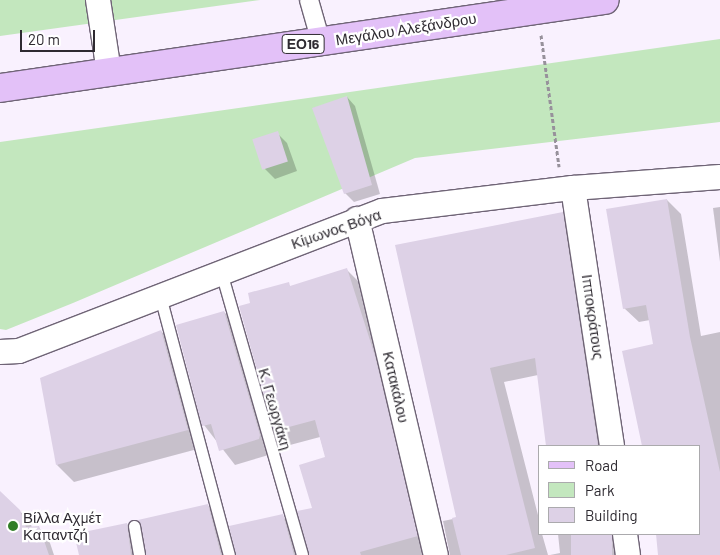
<!DOCTYPE html>
<meta charset="utf-8">
<style>
body{margin:0}
#map{position:relative;width:720px;height:555px;overflow:hidden;background:#f9f1fe;font-family:Barlow,sans-serif}
div>[style]{position:absolute}
.green>*{inset:0;background:#c3e7be}
.shadow>*{inset:0;background:#0003}
.building>*{inset:0;background:#ddd1e6;transform-origin:0 0}
.path>*{height:3px;margin-top:-1.5px;transform-origin:0;background:repeating-linear-gradient(90deg,#97919b 0 4px,transparent 0 6.5px)}
.roads{filter:drop-shadow(1px 0 #6f6476) drop-shadow(-1px 0 #6f6476) drop-shadow(0 1px #6f6476) drop-shadow(0 -1px #6f6476)}
.service>*{height:11px;margin:-5.5px;padding:0 5.5px;transform-origin:5.5px;border-radius:5.5px;background:#fff}
.pedestrian>*{height:18px;margin:-9px;padding:0 9px;transform-origin:9px;border-radius:9px;background:#fff}
.minor>*{height:24px;margin:-12px;padding:0 12px;transform-origin:12px;border-radius:12px;background:#fff}
.primary>*{height:28px;margin:-14px;padding:0 14px;transform-origin:14px;border-radius:14px;background:#e3c1f8}
.dots>*{width:14px;height:14px;translate:-50% -50%;box-sizing:border-box;border:2px solid #fff;border-radius:50%}
span{translate:-50% -50%;white-space:nowrap;text-align:center;line-height:1.15;-webkit-text-stroke:4.5px #fff;paint-order:stroke}
.shield-label span{padding:1px 4px;background:#fff;border:1px solid;border-radius:4px;-webkit-text-stroke-width:0}
.shield-label{font-size:14px;color:#2e2a31;font-weight:700}
.street-label{font-size:15px;color:#2e2a31}
.poi-label{font-size:15px;color:#2e2a31}
.left{translate:0 -50%;text-align:left}
.legend{position:absolute;left:538px;top:445px;width:162px;height:90px;box-sizing:border-box;background:#fff;border:1px solid #abaaad;margin:0;padding:6px 9px;list-style:none;font-size:15px;color:#2e2a31}
.legend li{display:flex;align-items:center;gap:10px;height:25px}
.legend b{width:25px;border:1px solid #abaaad}
.scale{position:absolute;left:20px;top:30px;width:75px;height:22px;box-sizing:border-box;border:2px solid #2e2a31;border-top:0;padding-left:6px;font-size:15px;line-height:18px;white-space:nowrap;color:#2e2a31;-webkit-text-stroke:4px #fff;paint-order:stroke}
</style>
<div id="map">
<div class="green">
<div style="clip-path:polygon(0 0,260px 0,0 36px)"></div>
<div style="clip-path:polygon(720px 39px,720px 122px,415px 158px,73px 303px,6px 330px,0 329px,0 142px)"></div>
</div>
<div class="shadow">
<div style="clip-path:polygon(347px 97px,355px 106px,380px 194px,354px 202px,345px 193px,314px 108px)"></div>
<div style="clip-path:polygon(277px 133px,287px 143px,297px 171px,275px 179px,265px 169px)"></div>
<div style="clip-path:polygon(667px 200px,681px 214px,701px 336px,720px 332px,720px 555px,661px 555px,659px 534px,699px 534px,699px 446px,643px 446px,624px 352px,655px 345px,650px 320px,639px 322px,624px 308px)"></div>
<div style="clip-path:polygon(720px 207px,720px 262px,713px 208px)"></div>
<div style="clip-path:polygon(562px 213px,577px 228px,610px 446px,547px 446px,538px 375px,504px 382px,539px 519px,539px 534px,542px 534px,548px 555px,450px 555px,443px 521px,458px 518px,396px 246px)"></div>
<div style="clip-path:polygon(346px 269px,361px 284px,432px 555px,310px 555px,314px 509px,326px 458px,320px 437px,290px 445px,275px 430px,252px 304px,288px 284px,291px 287px)"></div>
<div style="clip-path:polygon(224px 312px,238px 326px,272px 454px,235px 465px,204px 425px)"></div>
<div style="clip-path:polygon(161px 331px,178px 349px,205px 447px,74px 482px,57px 465px)"></div>
<div style="clip-path:polygon(7px 499px,30px 521px,32px 528px,38px 527px,48px 537px,54px 555px,0 555px,0 500px)"></div>
<div style="clip-path:polygon(207px 505px,222px 520px,231px 555px,147px 555px)"></div>
<div style="clip-path:polygon(282px 516px,297px 530px,304px 555px,237px 555px)"></div>
<div style="clip-path:polygon(127px 524px,142px 539px,144px 555px,80px 555px)"></div>
<div style="clip-path:polygon(558px 534px,626px 534px,628px 555px,550px 555px,560px 553px)"></div>
</div>
<div class="building">
<div style="clip-path:polygon(347px 96px,372px 185px,344px 194px,312px 108px)"></div>
<div style="left:278px;top:131px;width:32px;height:27px;rotate:72deg"></div>
<div style="clip-path:polygon(667px 199px,690px 337px,720px 472px,720px 555px,658px 555px,656px 534px,699px 534px,699px 446px,642px 446px,622px 351px,653px 344px,646px 305px,623px 309px,606px 209px)"></div>
<div style="clip-path:polygon(563px 212px,598px 446px,546px 446px,535px 358px,490px 368px,535px 548px,506px 555px,461px 555px,452px 518px,456px 517px,395px 245px)"></div>
<div style="clip-path:polygon(347px 268px,375px 356px,418px 536px,360px 552px,361px 555px,309px 555px,297px 511px,312px 508px,299px 465px,325px 457px,315px 420px,274px 431px,239px 306px,250px 303px,248px 293px,289px 282px,290px 286px)"></div>
<div style="clip-path:polygon(224px 311px,260px 435px,259px 439px,219px 451px,211px 424px,202px 426px,176px 325px)"></div>
<div style="clip-path:polygon(161px 330px,188px 430px,56px 465px,40px 378px)"></div>
<div style="clip-path:polygon(0 491px,20px 510px,26px 527px,39px 526px,49px 555px,0 555px)"></div>
<div style="clip-path:polygon(208px 504px,221px 555px,146px 555px,138px 520px)"></div>
<div style="clip-path:polygon(283px 514px,294px 555px,236px 555px,229px 526px)"></div>
<div style="clip-path:polygon(127px 523px,131px 555px,79px 555px,74px 534px)"></div>
<div style="left:571px;top:534px;width:41px;height:21px"></div>
</div>
<div class="path">
<div style="left:541px;top:35px;width:133px;rotate:82.2deg"></div>
</div>
<div class="roads">
<div class="service">
<div style="left:221px;top:272px;width:294px;rotate:74deg"></div>
<div style="left:160px;top:296px;width:268px;rotate:75.1deg"></div>
<div style="left:134px;top:526px;width:29px;rotate:80deg"></div>
</div>
<div class="pedestrian">
<div style="left:309px;top:0;width:44px;rotate:74.1deg"></div>
</div>
<div class="minor">
<div style="left:98px;top:0;width:73px;rotate:81.3deg"></div>
<div style="left:573px;top:188px;width:261px;rotate:81.4deg"></div>
<div style="left:357px;top:219px;width:345px;rotate:76.8deg"></div>
<div style="left:0;top:352px;width:19px;rotate:-3deg"></div>
<div style="left:19px;top:351px;width:389px;rotate:-21.1deg"></div>
<div style="left:382px;top:211px;width:192px;rotate:-6.9deg"></div>
<div style="left:573px;top:188px;width:147px;rotate:-4.3deg"></div>
<div style="left:625px;top:534px;width:21px;rotate:82deg"></div>
</div>
<div class="primary">
<div style="left:0;top:88px;width:611px;rotate:-8.28deg"></div>
</div>
</div>
<div class="dots">
<div style="left:13px;top:526px;background:#317e27"></div>
</div>
<div class="shield-label">
<span style="left:303px;top:44px">ΕΟ16</span>
</div>
<div class="street-label">
<span style="left:406px;top:29px;rotate:-9deg">Μεγάλου Αλεξάνδρου</span>
<span style="left:336px;top:229px;rotate:-19deg">Κίμωνος Βόγα</span>
<span style="left:593px;top:317px;rotate:82deg">Ιπποκράτους</span>
<span style="left:396px;top:387px;rotate:77deg">Κατακάλου</span>
<span style="left:275px;top:409px;rotate:74deg">Κ. Γεωργάκη</span>
</div>
<div class="poi-label">
<span class="left" style="left:23px;top:526px">Βίλλα Αχμέτ<br>Καπαντζή</span>
</div>
<ul class="legend">
<li><b style="height:6px;background:#e3c1f8"></b>Road</li>
<li><b style="height:14px;background:#c3e7be"></b>Park</li>
<li><b style="height:14px;background:#ddd1e6"></b>Building</li>
</ul>
<div class="scale">20 m</div>
</div>
